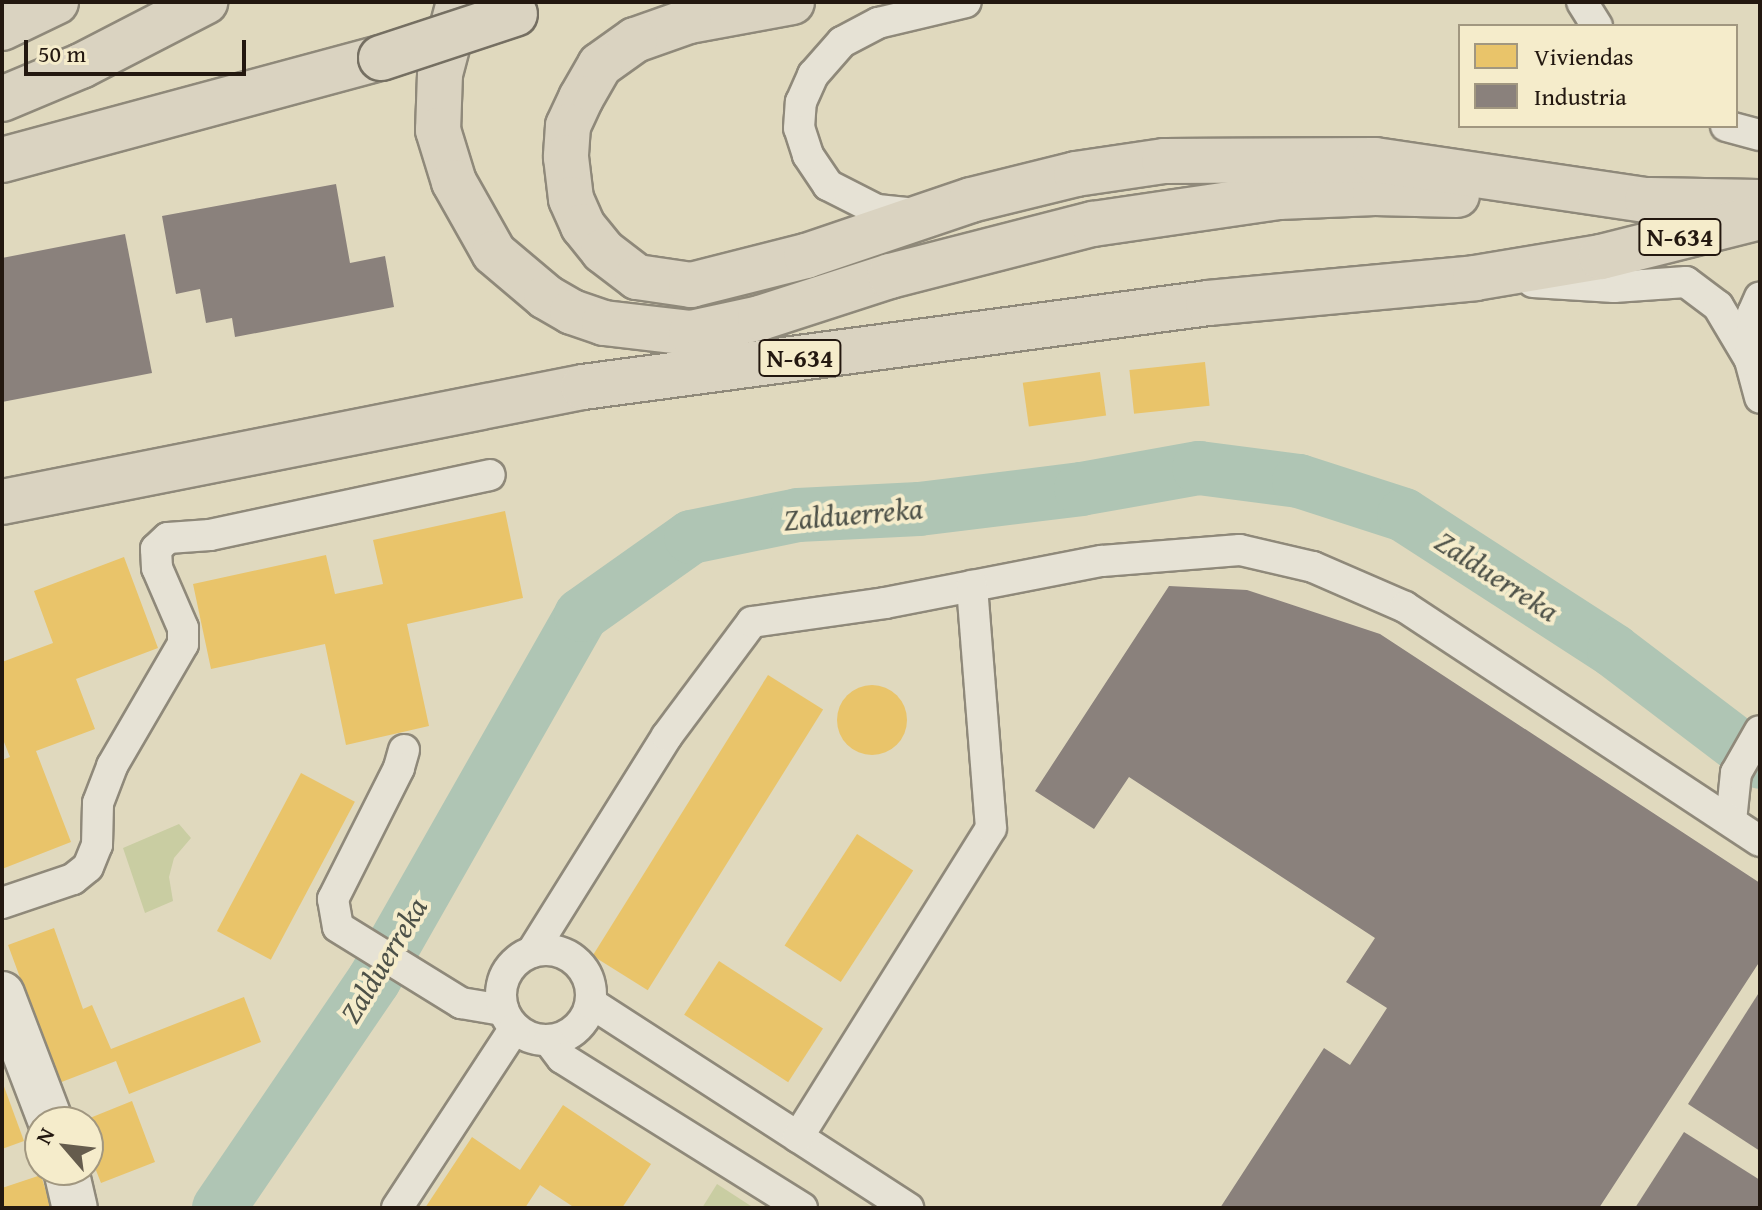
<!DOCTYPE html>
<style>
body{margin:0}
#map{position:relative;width:1762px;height:1210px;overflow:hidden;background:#e0d9be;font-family:"Gentium Book Plus",serif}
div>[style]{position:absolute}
.green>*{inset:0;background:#c9cda2}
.homes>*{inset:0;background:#e9c46a;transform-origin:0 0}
.round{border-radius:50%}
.industry>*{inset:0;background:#8a817c}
.river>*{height:54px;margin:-27px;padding:0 27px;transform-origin:27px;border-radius:27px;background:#afc5b4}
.roads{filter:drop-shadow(2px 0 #8f897a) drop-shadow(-2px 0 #8f897a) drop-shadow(0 2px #8f897a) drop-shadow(0 -2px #8f897a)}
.street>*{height:30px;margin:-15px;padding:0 15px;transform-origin:15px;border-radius:15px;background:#e6e2d5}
.street>.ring{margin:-15px;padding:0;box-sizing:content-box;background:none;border:30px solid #e6e2d5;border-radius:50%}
.secondary>*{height:44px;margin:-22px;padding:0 22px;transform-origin:22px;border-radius:22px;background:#e6e2d5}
.highway>*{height:44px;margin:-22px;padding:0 22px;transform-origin:22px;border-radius:22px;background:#dad3c1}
.bridges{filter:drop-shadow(2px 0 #756f62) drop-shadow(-2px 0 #756f62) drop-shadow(0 2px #756f62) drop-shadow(0 -2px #756f62)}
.highway-bridge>*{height:44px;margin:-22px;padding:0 22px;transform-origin:22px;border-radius:22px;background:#dad3c1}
span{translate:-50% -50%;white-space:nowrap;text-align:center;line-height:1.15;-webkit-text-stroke:8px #f5eccb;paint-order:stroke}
.shield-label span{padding:2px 6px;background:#f5eccb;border:2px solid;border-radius:6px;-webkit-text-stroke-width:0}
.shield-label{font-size:26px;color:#231810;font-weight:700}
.water-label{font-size:30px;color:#4d5148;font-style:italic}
.frame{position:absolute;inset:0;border:4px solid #231810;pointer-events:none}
.legend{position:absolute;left:1458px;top:24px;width:280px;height:104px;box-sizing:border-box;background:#f5eccb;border:2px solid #a19780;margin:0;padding:10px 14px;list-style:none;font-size:24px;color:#231810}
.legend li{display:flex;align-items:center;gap:16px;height:40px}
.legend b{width:40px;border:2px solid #a19780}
.north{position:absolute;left:24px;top:1106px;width:80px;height:80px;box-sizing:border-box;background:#f5eccb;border:2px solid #a19780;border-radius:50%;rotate:298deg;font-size:22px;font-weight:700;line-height:32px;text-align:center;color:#231810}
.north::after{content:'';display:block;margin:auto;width:28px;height:36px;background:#655c4d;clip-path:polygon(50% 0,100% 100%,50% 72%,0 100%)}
.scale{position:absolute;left:24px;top:40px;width:222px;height:36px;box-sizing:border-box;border:4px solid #231810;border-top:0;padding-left:10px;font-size:24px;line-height:28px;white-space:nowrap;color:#231810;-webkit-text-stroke:6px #f5eccb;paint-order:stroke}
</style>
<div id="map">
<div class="green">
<div style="clip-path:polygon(179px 824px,191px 838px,174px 858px,169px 877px,173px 901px,145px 913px,123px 848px)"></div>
<div style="clip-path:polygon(717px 1184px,754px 1208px,702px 1208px)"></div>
</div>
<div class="homes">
<div style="left:1205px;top:362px;width:44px;height:76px;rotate:84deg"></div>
<div style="left:1100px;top:372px;width:44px;height:78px;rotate:82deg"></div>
<div style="clip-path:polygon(505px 511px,523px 598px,407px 624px,429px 726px,346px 745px,325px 644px,211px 669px,193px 584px,326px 555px,335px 594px,383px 584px,373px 540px)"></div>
<div style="clip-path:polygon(124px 557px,158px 648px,76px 679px,95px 729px,36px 751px,71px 842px,2px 869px,2px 760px,10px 757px,2px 737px,2px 662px,53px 643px,34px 591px)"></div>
<div style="left:768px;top:675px;width:65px;height:331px;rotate:32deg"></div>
<div class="round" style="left:837px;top:685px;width:70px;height:70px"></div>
<div style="left:301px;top:773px;width:61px;height:179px;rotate:28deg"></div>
<div style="left:857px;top:834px;width:67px;height:133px;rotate:33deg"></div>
<div style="clip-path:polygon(54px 928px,83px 1009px,92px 1005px,111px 1049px,244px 997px,261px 1042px,129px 1094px,116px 1061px,59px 1083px,8px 945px)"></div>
<div style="left:719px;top:961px;width:124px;height:64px;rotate:33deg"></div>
<div style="clip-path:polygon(2px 1081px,24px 1141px,2px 1149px)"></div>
<div style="clip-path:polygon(132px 1101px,155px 1162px,101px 1183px,88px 1150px,88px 1122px,80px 1122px)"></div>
<div style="clip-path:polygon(563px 1105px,651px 1164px,622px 1208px,575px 1208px,540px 1185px,525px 1208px,425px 1208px,472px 1137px,520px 1170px)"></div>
<div style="clip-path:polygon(41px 1175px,51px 1208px,2px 1208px,2px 1188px)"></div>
</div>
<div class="industry">
<div style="clip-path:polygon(336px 184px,350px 263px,385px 256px,394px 307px,235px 337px,232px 318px,206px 323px,200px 289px,176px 294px,162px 216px)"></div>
<div style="clip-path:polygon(125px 234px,152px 373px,2px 402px,2px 258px)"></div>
<div style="clip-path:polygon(1169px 586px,1247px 590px,1380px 634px,1760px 883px,1760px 961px,1599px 1208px,1220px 1208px,1324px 1048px,1350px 1065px,1387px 1008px,1346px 982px,1375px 938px,1129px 777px,1094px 829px,1035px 791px)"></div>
<div style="clip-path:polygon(1760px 991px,1760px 1151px,1688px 1104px)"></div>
<div style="clip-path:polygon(1684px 1132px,1760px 1180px,1760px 1208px,1635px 1208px)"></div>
</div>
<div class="river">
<div style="left:219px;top:1208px;width:276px;rotate:-55.8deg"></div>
<div style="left:374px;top:980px;width:420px;rotate:-60.4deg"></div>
<div style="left:581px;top:615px;width:135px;rotate:-35.3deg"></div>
<div style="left:691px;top:537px;width:109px;rotate:-11.6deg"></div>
<div style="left:798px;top:515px;width:121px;rotate:-2.8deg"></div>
<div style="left:919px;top:509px;width:163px;rotate:-7deg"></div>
<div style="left:1081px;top:489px;width:120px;rotate:-10.1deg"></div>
<div style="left:1199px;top:468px;width:101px;rotate:7.4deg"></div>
<div style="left:1299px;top:481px;width:110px;rotate:17.9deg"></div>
<div style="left:1404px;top:515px;width:250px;rotate:32.9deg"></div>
<div style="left:1614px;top:651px;width:183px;rotate:37.2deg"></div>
</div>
<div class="roads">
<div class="street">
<div style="left:1582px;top:2px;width:28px;rotate:58deg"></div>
<div style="left:1726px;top:126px;width:35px;rotate:15deg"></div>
<div style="left:916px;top:214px;width:39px;rotate:-174deg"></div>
<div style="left:877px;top:210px;width:55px;rotate:-153deg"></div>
<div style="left:828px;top:185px;width:36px;rotate:-124deg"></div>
<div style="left:808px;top:155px;width:28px;rotate:-108deg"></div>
<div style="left:799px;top:128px;width:26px;rotate:-86deg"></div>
<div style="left:801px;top:102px;width:30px;rotate:-66deg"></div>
<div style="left:813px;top:75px;width:44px;rotate:-48.7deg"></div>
<div style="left:842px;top:42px;width:41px;rotate:-27.8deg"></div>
<div style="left:878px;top:23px;width:90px;rotate:-13.4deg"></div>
<div style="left:1533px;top:282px;width:81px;rotate:3.5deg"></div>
<div style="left:1614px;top:287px;width:72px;rotate:-4deg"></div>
<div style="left:1686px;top:282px;width:40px;rotate:37deg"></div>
<div style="left:1718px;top:306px;width:63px;rotate:59.3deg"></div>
<div style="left:1750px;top:360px;width:39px;rotate:75deg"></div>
<div style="left:1750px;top:360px;width:47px;rotate:-86.3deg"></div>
<div style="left:1753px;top:313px;width:17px;rotate:-66deg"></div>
<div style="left:404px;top:750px;width:19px;rotate:106deg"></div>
<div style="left:399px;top:768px;width:147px;rotate:116.7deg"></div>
<div style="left:333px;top:899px;width:28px;rotate:80deg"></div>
<div style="left:338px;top:927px;width:145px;rotate:31.7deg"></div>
<div style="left:461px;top:1003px;width:43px;rotate:9.5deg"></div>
<div style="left:1731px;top:821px;width:48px;rotate:-84.1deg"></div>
<div style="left:1736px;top:773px;width:48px;rotate:-60.3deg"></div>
<div style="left:2px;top:903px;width:75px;rotate:-18.7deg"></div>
<div style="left:73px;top:879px;width:19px;rotate:-39deg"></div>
<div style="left:88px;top:867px;width:24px;rotate:-68deg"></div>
<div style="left:97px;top:845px;width:42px;rotate:-88.6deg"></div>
<div style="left:98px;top:803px;width:40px;rotate:-69deg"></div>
<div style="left:112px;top:766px;width:141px;rotate:-59.8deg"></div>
<div style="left:183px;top:644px;width:16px;rotate:-90deg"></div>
<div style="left:183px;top:628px;width:65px;rotate:-113.4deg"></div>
<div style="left:157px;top:568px;width:19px;rotate:-93deg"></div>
<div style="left:156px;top:549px;width:16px;rotate:-43deg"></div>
<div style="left:168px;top:538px;width:42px;rotate:-4.1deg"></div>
<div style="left:210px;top:535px;width:286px;rotate:-12.1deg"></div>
<div class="ring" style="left:501px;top:950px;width:60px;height:60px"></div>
<div style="left:532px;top:952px;width:255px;rotate:-58deg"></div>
<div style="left:667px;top:736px;width:142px;rotate:-53.3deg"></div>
<div style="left:752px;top:622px;width:134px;rotate:-8.1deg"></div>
<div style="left:885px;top:603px;width:221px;rotate:-11deg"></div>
<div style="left:1102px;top:561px;width:138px;rotate:-4.6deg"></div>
<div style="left:1240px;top:550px;width:75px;rotate:13.1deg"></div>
<div style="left:1313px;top:567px;width:100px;rotate:23.5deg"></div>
<div style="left:1405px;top:607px;width:425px;rotate:33.4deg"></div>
<div style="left:591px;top:1003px;width:378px;rotate:32.9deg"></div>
<div style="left:549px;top:1041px;width:21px;rotate:53deg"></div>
<div style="left:562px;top:1058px;width:283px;rotate:32deg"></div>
<div style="left:798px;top:1137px;width:364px;rotate:-58deg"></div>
<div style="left:991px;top:828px;width:243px;rotate:-94.5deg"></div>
<div style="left:397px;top:1208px;width:215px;rotate:-56.8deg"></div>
</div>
<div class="secondary">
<div style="left:2px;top:994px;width:137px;rotate:69.1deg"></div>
<div style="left:66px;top:1170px;width:39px;rotate:77deg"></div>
</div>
<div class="highway">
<div style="left:459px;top:2px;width:74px;rotate:104.8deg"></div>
<div style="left:440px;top:74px;width:56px;rotate:92deg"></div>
<div style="left:438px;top:130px;width:54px;rotate:72.9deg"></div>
<div style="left:454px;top:182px;width:81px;rotate:60.6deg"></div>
<div style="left:494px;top:253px;width:68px;rotate:40.2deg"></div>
<div style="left:546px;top:297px;width:30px;rotate:30deg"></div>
<div style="left:572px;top:312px;width:34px;rotate:19deg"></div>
<div style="left:604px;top:323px;width:88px;rotate:6.6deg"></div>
<div style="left:691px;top:333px;width:71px;rotate:-12.3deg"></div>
<div style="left:760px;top:318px;width:137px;rotate:-17.9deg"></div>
<div style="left:890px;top:276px;width:210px;rotate:-14.4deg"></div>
<div style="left:1093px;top:224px;width:188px;rotate:-8.3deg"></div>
<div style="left:1279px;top:197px;width:96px;rotate:-2.4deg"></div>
<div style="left:1375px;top:193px;width:82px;rotate:1.4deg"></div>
<div style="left:792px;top:2px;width:105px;rotate:169.5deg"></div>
<div style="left:689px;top:21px;width:57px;rotate:160.6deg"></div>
<div style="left:635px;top:40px;width:43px;rotate:144.5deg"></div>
<div style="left:600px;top:65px;width:38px;rotate:120deg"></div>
<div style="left:581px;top:98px;width:31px;rotate:115deg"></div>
<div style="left:568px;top:126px;width:31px;rotate:94deg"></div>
<div style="left:566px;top:157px;width:42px;rotate:83.2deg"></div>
<div style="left:571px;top:199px;width:30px;rotate:66deg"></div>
<div style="left:583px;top:226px;width:32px;rotate:51deg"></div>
<div style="left:603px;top:251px;width:43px;rotate:37.4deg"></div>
<div style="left:637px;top:277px;width:55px;rotate:8.4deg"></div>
<div style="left:691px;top:285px;width:119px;rotate:-14.2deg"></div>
<div style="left:806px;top:256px;width:174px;rotate:-18.7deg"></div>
<div style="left:971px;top:200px;width:108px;rotate:-13.9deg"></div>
<div style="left:1076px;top:174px;width:89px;rotate:-8.4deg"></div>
<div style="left:1164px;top:161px;width:211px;rotate:-0.3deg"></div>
<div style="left:1375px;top:160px;width:275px;rotate:8.4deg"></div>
<div style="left:1647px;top:200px;width:111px;rotate:1deg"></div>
<div style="left:2px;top:28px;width:60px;rotate:-25.7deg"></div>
<div style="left:2px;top:99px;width:86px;rotate:-22.7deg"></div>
<div style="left:81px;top:66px;width:140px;rotate:-27.3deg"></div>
<div style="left:2px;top:160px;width:392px;rotate:-15.1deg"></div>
<div style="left:2px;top:502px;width:592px;rotate:-11.2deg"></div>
<div style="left:583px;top:387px;width:631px;rotate:-7.65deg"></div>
<div style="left:1208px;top:303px;width:268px;rotate:-5.3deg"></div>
<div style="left:1475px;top:278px;width:128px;rotate:-9.5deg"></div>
<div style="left:1601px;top:257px;width:164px;rotate:-14.1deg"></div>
</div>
</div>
<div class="bridges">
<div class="highway-bridge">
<div style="left:381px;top:58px;width:141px;rotate:-18.2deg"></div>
</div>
</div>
<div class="shield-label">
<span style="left:1680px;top:237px">N-634</span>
<span style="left:800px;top:358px">N-634</span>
</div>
<div class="water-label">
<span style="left:853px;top:514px;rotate:-5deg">Zalduerreka</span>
<span style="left:1497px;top:576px;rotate:33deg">Zalduerreka</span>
<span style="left:383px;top:960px;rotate:-59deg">Zalduerreka</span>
</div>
<div class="frame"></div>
<ul class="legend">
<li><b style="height:22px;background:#e9c46a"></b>Viviendas</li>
<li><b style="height:22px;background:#8a817c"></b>Industria</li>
</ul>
<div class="north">N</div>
<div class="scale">50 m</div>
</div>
